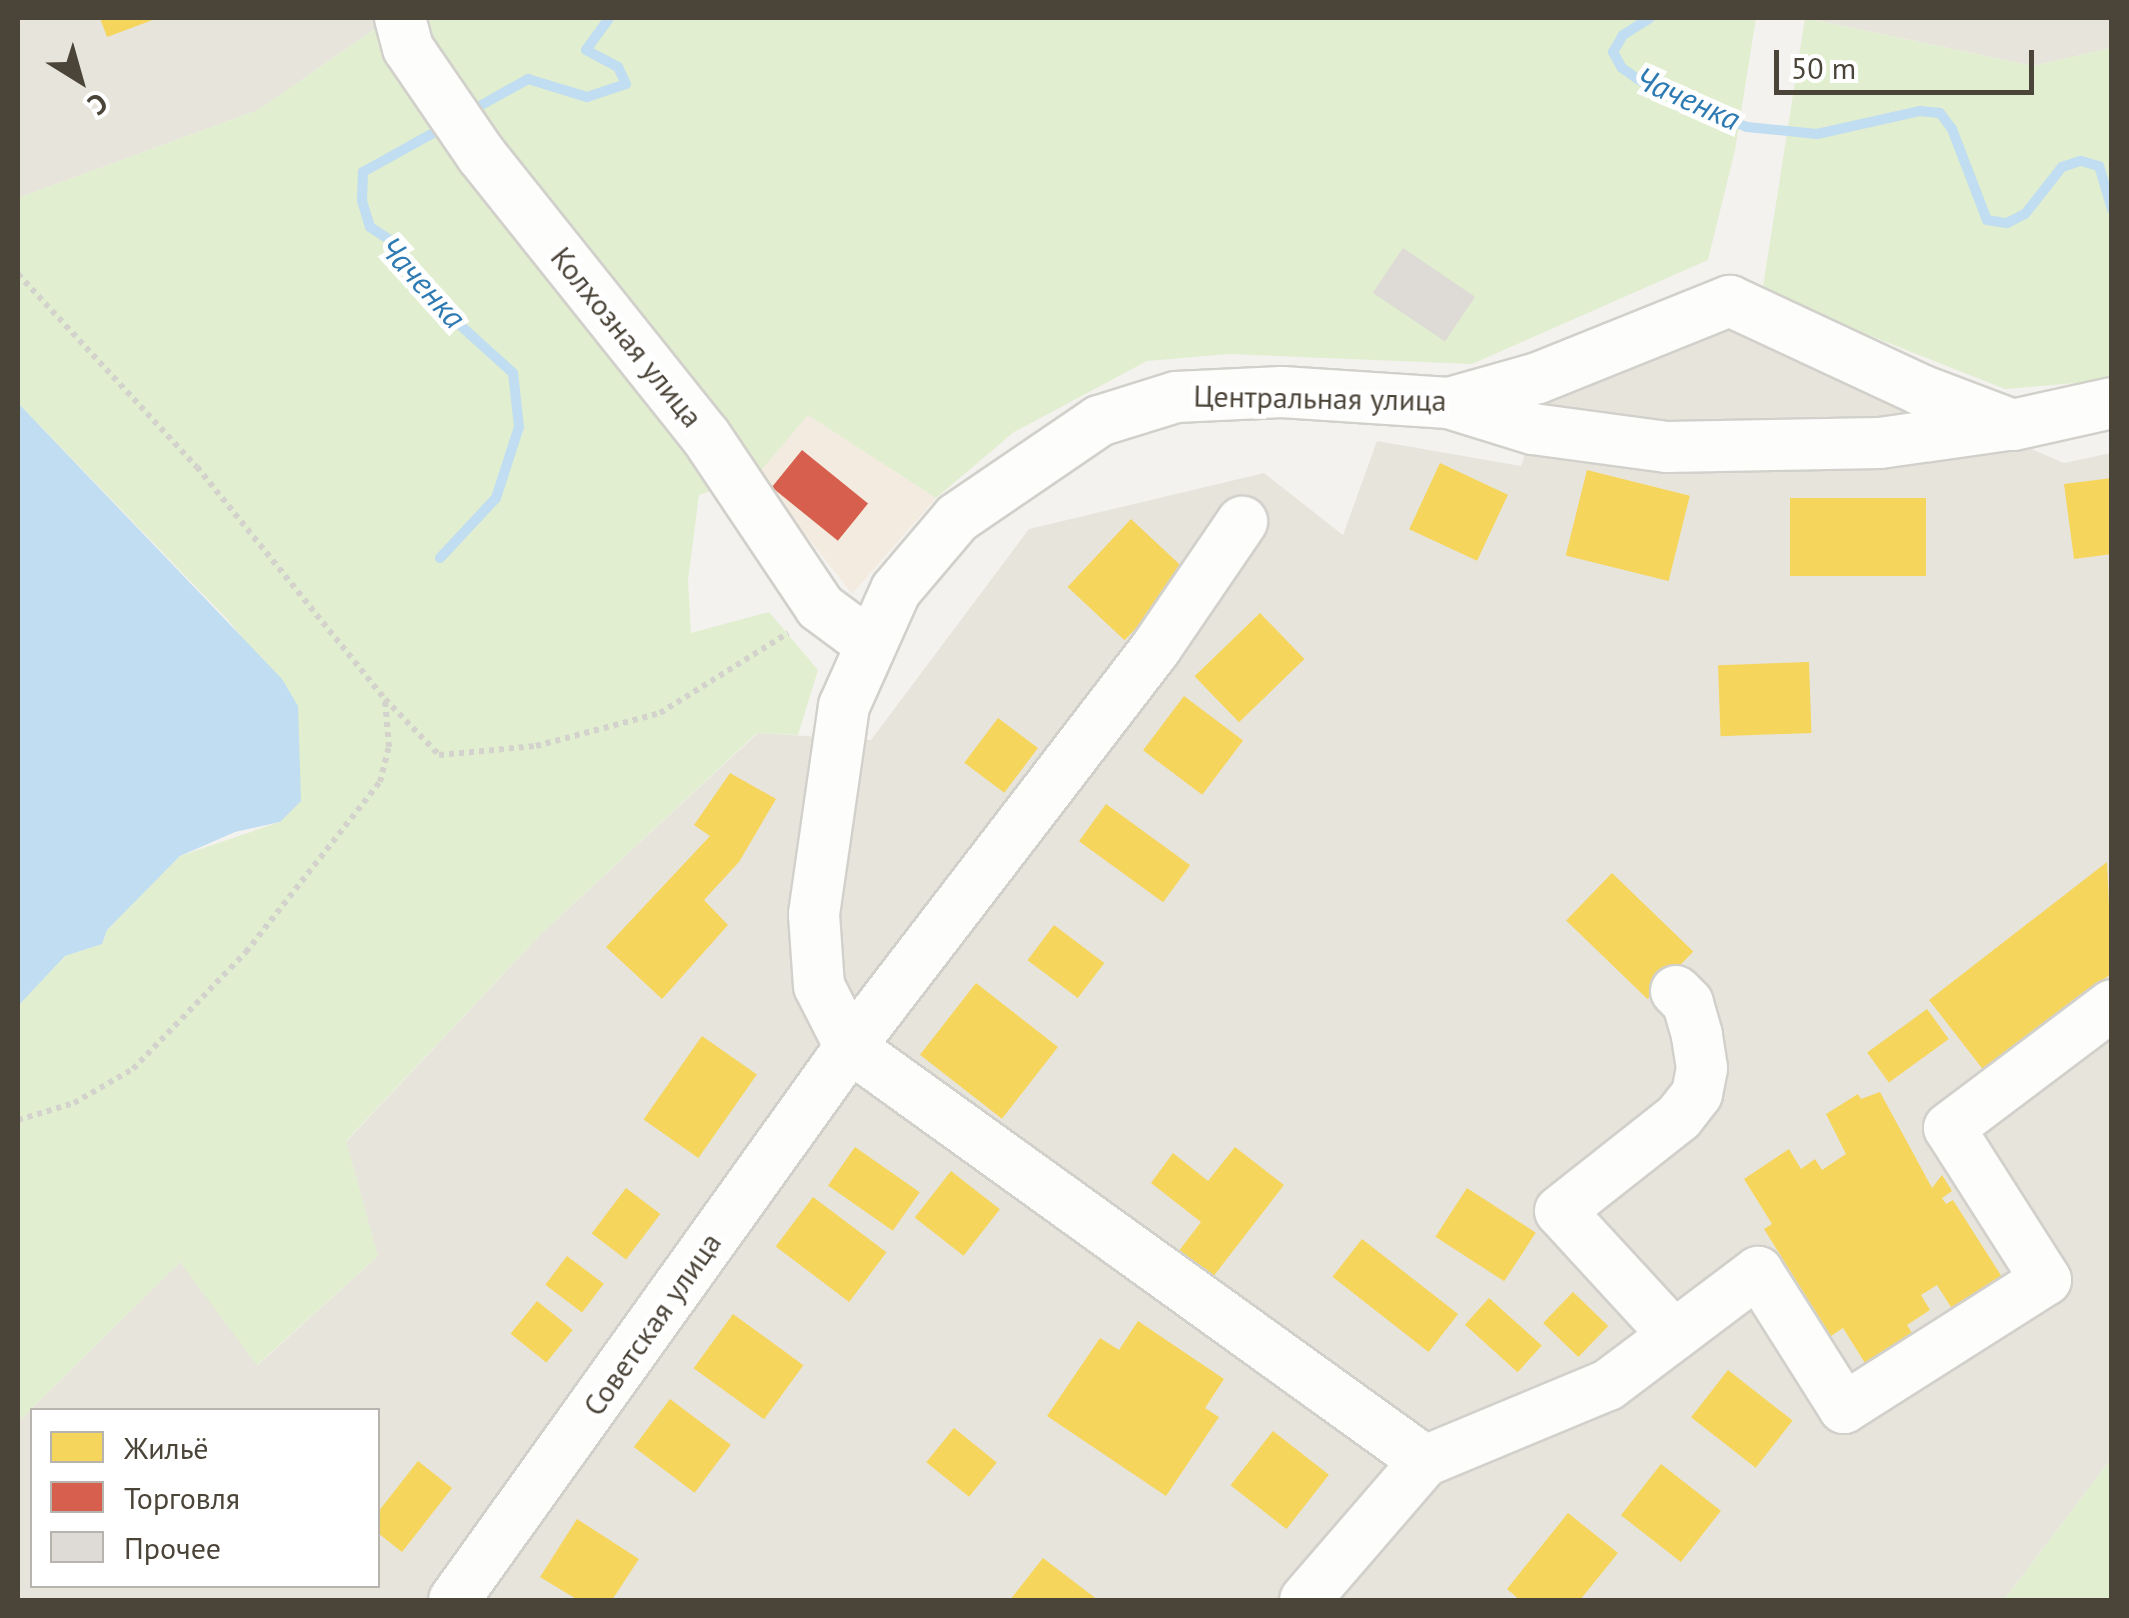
<!DOCTYPE html>
<meta charset="utf-8">
<style>
body{margin:0}
#map{position:relative;width:2129px;height:1618px;overflow:hidden;background:#f4f2ee;font-family:"PT Sans",sans-serif}
div>[style]{position:absolute}
.residential>*{inset:0;background:#e7e4dc}
.commercial>*{inset:0;background:#f3ebdf}
.green>*{inset:0;background:#e1eecf}
.water>*{inset:0;background:#c0ddf1}
.homes>*{inset:0;background:#f6d55c;transform-origin:0 0}
.shops>*{inset:0;background:#d6604d;transform-origin:0 0}
.stream>*{height:10px;margin:-5px;padding:0 5px;transform-origin:5px;border-radius:5px;background:#c0ddf1}
.building>*{inset:0;background:#dedbd6;transform-origin:0 0}
.path>*{height:6px;margin-top:-3px;transform-origin:0;background:repeating-linear-gradient(90deg,#d3d2cc 0 5px,transparent 0 10px)}
.roads{filter:drop-shadow(2px 0 #d2d0cb) drop-shadow(-2px 0 #d2d0cb) drop-shadow(0 2px #d2d0cb) drop-shadow(0 -2px #d2d0cb)}
.minor>*{height:50px;margin:-25px;padding:0 25px;transform-origin:25px;border-radius:25px;background:#fdfdfc}
span{translate:-50% -50%;white-space:nowrap;text-align:center;line-height:1.15;-webkit-text-stroke:10px #fff;paint-order:stroke}
.street-label{font-size:30px;color:#4b4439}
.water-label{font-size:32px;color:#2e7ab2;font-style:italic}
.frame{position:absolute;inset:0;border:20px solid #4b4439;pointer-events:none}
.legend{position:absolute;left:30px;top:1408px;width:350px;height:180px;box-sizing:border-box;background:#fff;border:2px solid #b7b4b0;margin:0;padding:12px 18px;list-style:none;font-size:30px;color:#4b4439}
.legend li{display:flex;align-items:center;gap:20px;height:50px}
.legend b{width:50px;border:2px solid #b7b4b0}
.north{position:absolute;left:30px;top:30px;width:100px;height:100px;-webkit-text-stroke:8px #fff;paint-order:stroke;rotate:143deg;font-size:28px;font-weight:700;line-height:40px;text-align:center;color:#4b4439}
.north::after{content:'';display:block;margin:auto;width:35px;height:45px;background:#4b4439;clip-path:polygon(50% 0,100% 100%,50% 72%,0 100%)}
.scale{position:absolute;left:1774px;top:50px;width:260px;height:45px;box-sizing:border-box;border:5px solid #4b4439;border-top:0;padding-left:12px;font-size:30px;line-height:35px;white-space:nowrap;color:#4b4439;-webkit-text-stroke:8px #fff;paint-order:stroke}
</style>
<div id="map">
<div class="residential">
<div style="clip-path:polygon(18px 18px,391px 18px,258px 110px,18px 198px)"></div>
<div style="clip-path:polygon(1806px 18px,2111px 18px,2111px 48px,2033px 66px)"></div>
<div style="clip-path:polygon(evenodd,1727px 318px,2064px 463px,2111px 453px,2111px 1459px,2004px 1600px,18px 1600px,18px 1422px,181px 1261px,258px 1365px,378px 1256px,346px 1142px,540px 935px,758px 733px,871px 740px,1029px 529px,1264px 473px,1343px 535px,1377px 441px,1521px 466px,1541px 405px,1727px 318px,32px 1410px,378px 1410px,378px 1586px,32px 1586px,32px 1410px)"></div>
</div>
<div class="commercial">
<div style="clip-path:polygon(808px 415px,936px 498px,852px 594px,758px 474px)"></div>
</div>
<div class="green">
<div style="clip-path:polygon(391px 18px,1756px 18px,1735px 150px,1708px 260px,1472px 364px,1229px 354px,1147px 361px,1014px 432px,936px 498px,808px 415px,758px 474px,699px 495px,688px 580px,691px 633px,769px 612px,818px 670px,798px 735px,757px 733px,540px 935px,346px 1141px,378px 1256px,257px 1365px,180px 1262px,18px 1422px,18px 1006px,65px 956px,102px 944px,107px 930px,180px 856px,280px 822px,297px 768px,298px 706px,227px 619px,18px 403px,18px 198px,258px 110px)"></div>
<div style="clip-path:polygon(1805px 18px,2033px 66px,2111px 48px,2111px 380px,2005px 389px,1762px 293px)"></div>
<div style="clip-path:polygon(2111px 1459px,2111px 1600px,2004px 1600px)"></div>
</div>
<div class="water">
<div style="clip-path:polygon(18px 403px,282px 679px,298px 706px,301px 801px,280px 822px,235px 832px,180px 856px,107px 930px,102px 944px,65px 956px,18px 1006px)"></div>
</div>
<div class="homes">
<div style="clip-path:polygon(100px 18px,158px 18px,107px 37px)"></div>
<div style="left:1440px;top:463px;width:75px;height:73px;rotate:25deg"></div>
<div style="left:1587px;top:470px;width:106px;height:88px;rotate:14deg"></div>
<div style="clip-path:polygon(2112px 478px,2112px 554px,2074px 559px,2064px 484px)"></div>
<div style="left:1790px;top:498px;width:136px;height:78px"></div>
<div style="left:1131px;top:519px;width:78px;height:93px;rotate:43deg"></div>
<div style="left:1260px;top:613px;width:64px;height:91px;rotate:46deg"></div>
<div style="left:1809px;top:662px;width:71px;height:91px;rotate:88deg"></div>
<div style="left:1184px;top:696px;width:74px;height:68px;rotate:37deg"></div>
<div style="left:998px;top:718px;width:50px;height:56px;rotate:37deg"></div>
<div style="clip-path:polygon(730px 773px,776px 799px,739px 862px,704px 900px,728px 925px,662px 999px,606px 947px,710px 836px,694px 825px)"></div>
<div style="left:1106px;top:804px;width:104px;height:46px;rotate:36deg"></div>
<div style="clip-path:polygon(2107px 862px,2112px 973px,1985px 1072px,1929px 1000px)"></div>
<div style="left:1612px;top:873px;width:113px;height:66px;rotate:44deg"></div>
<div style="left:1054px;top:925px;width:63px;height:44px;rotate:37deg"></div>
<div style="left:976px;top:983px;width:104px;height:91px;rotate:38deg"></div>
<div style="left:1927px;top:1009px;width:37px;height:74px;rotate:54deg"></div>
<div style="left:702px;top:1036px;width:67px;height:102px;rotate:35deg"></div>
<div style="clip-path:polygon(1880px 1092px,1932px 1188px,1942px 1175px,1952px 1191px,1942px 1198px,1946px 1204px,1953px 1200px,2002px 1277px,1956px 1315px,1937px 1285px,1921px 1295px,1930px 1310px,1907px 1325px,1917px 1341px,1870px 1371px,1843px 1328px,1831px 1336px,1764px 1229px,1772px 1224px,1744px 1179px,1789px 1149px,1801px 1169px,1815px 1159px,1822px 1170px,1846px 1154px,1826px 1114px,1858px 1094px,1861px 1099px)"></div>
<div style="left:855px;top:1147px;width:79px;height:47px;rotate:35deg"></div>
<div style="clip-path:polygon(1235px 1147px,1284px 1185px,1209px 1282px,1175px 1256px,1201px 1222px,1151px 1183px,1173px 1153px,1208px 1181px)"></div>
<div style="left:951px;top:1171px;width:62px;height:59px;rotate:38deg"></div>
<div style="left:626px;top:1188px;width:43px;height:57px;rotate:37deg"></div>
<div style="left:1467px;top:1188px;width:82px;height:58px;rotate:33deg"></div>
<div style="left:813px;top:1197px;width:92px;height:62px;rotate:37deg"></div>
<div style="left:1362px;top:1239px;width:122px;height:48px;rotate:38deg"></div>
<div style="left:567px;top:1256px;width:46px;height:36px;rotate:37deg"></div>
<div style="left:1573px;top:1292px;width:49px;height:43px;rotate:44deg"></div>
<div style="left:1489px;top:1298px;width:71px;height:36px;rotate:42deg"></div>
<div style="left:537px;top:1301px;width:46px;height:42px;rotate:39deg"></div>
<div style="left:733px;top:1314px;width:87px;height:67px;rotate:36deg"></div>
<div style="clip-path:polygon(1138px 1321px,1224px 1379px,1205px 1408px,1219px 1417px,1166px 1496px,1047px 1416px,1100px 1338px,1119px 1350px)"></div>
<div style="left:1728px;top:1370px;width:82px;height:60px;rotate:38deg"></div>
<div style="left:670px;top:1399px;width:76px;height:60px;rotate:37deg"></div>
<div style="left:954px;top:1428px;width:55px;height:44px;rotate:39deg"></div>
<div style="left:1273px;top:1431px;width:71px;height:69px;rotate:38deg"></div>
<div style="clip-path:polygon(418px 1461px,452px 1488px,402px 1552px,378px 1533px,378px 1512px)"></div>
<div style="left:1661px;top:1464px;width:76px;height:65px;rotate:38deg"></div>
<div style="clip-path:polygon(1568px 1513px,1618px 1553px,1580px 1600px,1520px 1600px,1507px 1589px)"></div>
<div style="clip-path:polygon(577px 1519px,639px 1559px,612px 1600px,578px 1600px,540px 1577px)"></div>
<div style="clip-path:polygon(1043px 1558px,1098px 1600px,1010px 1600px)"></div>
</div>
<div class="shops">
<div style="left:802px;top:450px;width:85px;height:48px;rotate:39deg"></div>
</div>
<div class="stream">
<div style="left:1650px;top:18px;width:32px;rotate:148deg"></div>
<div style="left:1623px;top:35px;width:20px;rotate:120deg"></div>
<div style="left:1613px;top:52px;width:18px;rotate:61deg"></div>
<div style="left:1622px;top:68px;width:33px;rotate:35deg"></div>
<div style="left:1649px;top:87px;width:106px;rotate:22.2deg"></div>
<div style="left:1747px;top:127px;width:70px;rotate:5.7deg"></div>
<div style="left:1817px;top:134px;width:106px;rotate:-12.6deg"></div>
<div style="left:1920px;top:111px;width:20px;rotate:6deg"></div>
<div style="left:1940px;top:113px;width:20px;rotate:53deg"></div>
<div style="left:1952px;top:129px;width:97px;rotate:69deg"></div>
<div style="left:1987px;top:220px;width:20px;rotate:9deg"></div>
<div style="left:2007px;top:223px;width:20px;rotate:-27deg"></div>
<div style="left:2025px;top:214px;width:60px;rotate:-51.8deg"></div>
<div style="left:2062px;top:167px;width:20px;rotate:-18deg"></div>
<div style="left:2081px;top:161px;width:19px;rotate:16deg"></div>
<div style="left:2099px;top:166px;width:45px;rotate:73.2deg"></div>
<div style="left:469px;top:112px;width:68px;rotate:-29.2deg"></div>
<div style="left:528px;top:79px;width:62px;rotate:17deg"></div>
<div style="left:587px;top:97px;width:41px;rotate:-18.4deg"></div>
<div style="left:626px;top:84px;width:19px;rotate:-115deg"></div>
<div style="left:618px;top:67px;width:36px;rotate:-152deg"></div>
<div style="left:586px;top:50px;width:39px;rotate:-54deg"></div>
<div style="left:440px;top:558px;width:82px;rotate:-47deg"></div>
<div style="left:496px;top:498px;width:75px;rotate:-72.1deg"></div>
<div style="left:519px;top:427px;width:54px;rotate:-96.3deg"></div>
<div style="left:513px;top:373px;width:110px;rotate:-137.9deg"></div>
<div style="left:431px;top:299px;width:69px;rotate:-123.7deg"></div>
<div style="left:393px;top:242px;width:27px;rotate:-147deg"></div>
<div style="left:370px;top:227px;width:28px;rotate:-107deg"></div>
<div style="left:362px;top:200px;width:28px;rotate:-88deg"></div>
<div style="left:363px;top:172px;width:95px;rotate:-29deg"></div>
</div>
<div class="building">
<div style="left:1403px;top:248px;width:87px;height:54px;rotate:34deg"></div>
</div>
<div class="path">
<div style="left:18px;top:274px;width:263px;rotate:47.2deg"></div>
<div style="left:197px;top:467px;width:299px;rotate:51deg"></div>
<div style="left:385px;top:699px;width:78px;rotate:46deg"></div>
<div style="left:439px;top:755px;width:97px;rotate:-5.3deg"></div>
<div style="left:536px;top:746px;width:128px;rotate:-14.9deg"></div>
<div style="left:660px;top:713px;width:151px;rotate:-32deg"></div>
<div style="left:18px;top:1120px;width:59px;rotate:-16.9deg"></div>
<div style="left:74px;top:1103px;width:68px;rotate:-30deg"></div>
<div style="left:133px;top:1069px;width:163px;rotate:-46deg"></div>
<div style="left:246px;top:952px;width:216px;rotate:-51.8deg"></div>
<div style="left:380px;top:782px;width:36px;rotate:-76deg"></div>
<div style="left:389px;top:747px;width:47px;rotate:-94.9deg"></div>
</div>
<div class="roads">
<div class="minor">
<div style="left:400px;top:18px;width:31px;rotate:75deg"></div>
<div style="left:408px;top:48px;width:131px;rotate:55.6deg"></div>
<div style="left:482px;top:156px;width:357px;rotate:51.4deg"></div>
<div style="left:705px;top:435px;width:207px;rotate:56.2deg"></div>
<div style="left:820px;top:607px;width:62px;rotate:36.5deg"></div>
<div style="left:1449px;top:403px;width:88px;rotate:17.2deg"></div>
<div style="left:1533px;top:429px;width:135px;rotate:7.7deg"></div>
<div style="left:1667px;top:447px;width:213px;rotate:-1.1deg"></div>
<div style="left:1880px;top:443px;width:129px;rotate:-8deg"></div>
<div style="left:1674px;top:1335px;width:168px;rotate:-132.6deg"></div>
<div style="left:1560px;top:1211px;width:152px;rotate:-38.3deg"></div>
<div style="left:1679px;top:1117px;width:29px;rotate:-52deg"></div>
<div style="left:1697px;top:1094px;width:26px;rotate:-79deg"></div>
<div style="left:1702px;top:1068px;width:33px;rotate:-99deg"></div>
<div style="left:1697px;top:1035px;width:33px;rotate:-106deg"></div>
<div style="left:1688px;top:1003px;width:17px;rotate:-135deg"></div>
<div style="left:1425px;top:1461px;width:709px;rotate:-144.25deg"></div>
<div style="left:850px;top:1047px;width:68px;rotate:-116.9deg"></div>
<div style="left:819px;top:986px;width:72px;rotate:-94deg"></div>
<div style="left:814px;top:914px;width:210px;rotate:-81.8deg"></div>
<div style="left:844px;top:706px;width:127px;rotate:-65.9deg"></div>
<div style="left:896px;top:590px;width:94px;rotate:-49.7deg"></div>
<div style="left:957px;top:518px;width:172px;rotate:-34.3deg"></div>
<div style="left:1099px;top:421px;width:81px;rotate:-17.3deg"></div>
<div style="left:1176px;top:397px;width:106px;rotate:-2.7deg"></div>
<div style="left:1282px;top:392px;width:167px;rotate:3.8deg"></div>
<div style="left:1449px;top:403px;width:92px;rotate:-15.7deg"></div>
<div style="left:1538px;top:378px;width:207px;rotate:-21.9deg"></div>
<div style="left:1730px;top:301px;width:211px;rotate:25deg"></div>
<div style="left:1921px;top:390px;width:98px;rotate:20.8deg"></div>
<div style="left:2013px;top:425px;width:101px;rotate:-12.5deg"></div>
<div style="left:454px;top:1600px;width:680px;rotate:-54.39deg"></div>
<div style="left:850px;top:1047px;width:503px;rotate:-52.51deg"></div>
<div style="left:1156px;top:648px;width:153px;rotate:-55.7deg"></div>
<div style="left:1305px;top:1600px;width:184px;rotate:-49.2deg"></div>
<div style="left:1425px;top:1461px;width:198px;rotate:-22.6deg"></div>
<div style="left:1608px;top:1385px;width:188px;rotate:-37deg"></div>
<div style="left:1758px;top:1272px;width:161px;rotate:57.7deg"></div>
<div style="left:1844px;top:1408px;width:239px;rotate:-32.4deg"></div>
<div style="left:2046px;top:1280px;width:180px;rotate:-122.5deg"></div>
<div style="left:1949px;top:1128px;width:204px;rotate:-37deg"></div>
</div>
</div>
<div class="street-label">
<span style="left:627px;top:337px;rotate:51deg">Колхозная улица</span>
<span style="left:1320px;top:398px;rotate:1deg">Центральная улица</span>
<span style="left:652px;top:1324px;rotate:-55deg">Советская улица</span>
</div>
<div class="water-label">
<span style="left:1688px;top:98px;rotate:24deg">Чаченка</span>
<span style="left:423px;top:282px;rotate:48deg">Чаченка</span>
</div>
<div class="frame"></div>
<ul class="legend">
<li><b style="height:28px;background:#f6d55c"></b>Жильё</li>
<li><b style="height:28px;background:#d6604d"></b>Торговля</li>
<li><b style="height:28px;background:#dedbd6"></b>Прочее</li>
</ul>
<div class="north">С</div>
<div class="scale">50 m</div>
</div>
